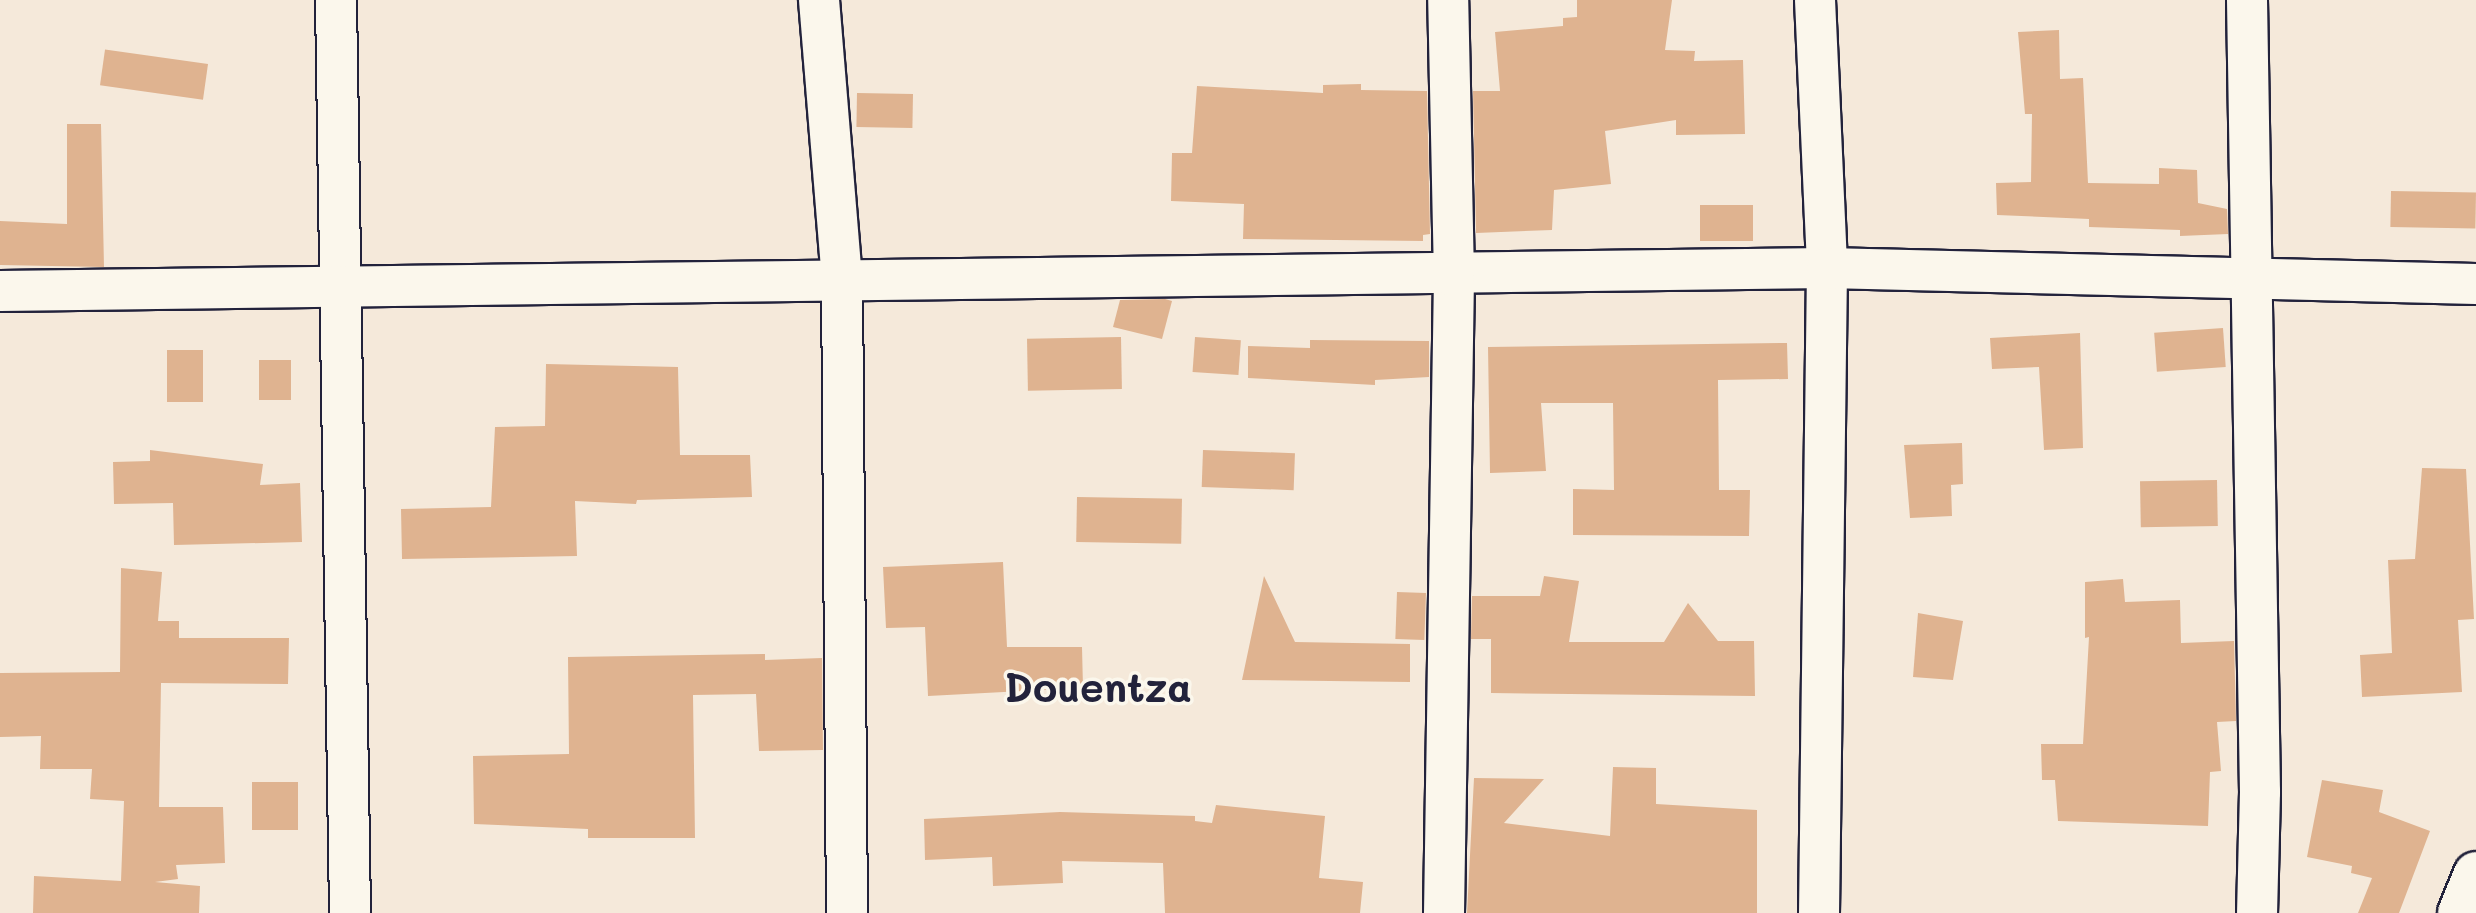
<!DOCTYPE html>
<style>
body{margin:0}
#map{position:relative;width:2476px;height:913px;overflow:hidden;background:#f5e9da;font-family:Mali,sans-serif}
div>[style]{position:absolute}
.building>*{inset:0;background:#dfb390;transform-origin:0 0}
.roads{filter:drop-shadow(2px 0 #22223b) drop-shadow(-2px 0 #22223b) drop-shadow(0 2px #22223b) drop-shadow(0 -2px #22223b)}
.minor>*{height:40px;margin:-20px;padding:0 20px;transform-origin:20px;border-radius:20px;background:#fbf7ec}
.secondary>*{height:44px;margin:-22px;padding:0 22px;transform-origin:22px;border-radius:22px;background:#fbf7ec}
span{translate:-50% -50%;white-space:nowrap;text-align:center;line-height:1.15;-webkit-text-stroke:7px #fbf7ec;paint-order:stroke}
.town-label{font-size:40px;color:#22223b;font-weight:700}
</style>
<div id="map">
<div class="building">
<div style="clip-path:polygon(1577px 0,1672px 0,1665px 50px,1695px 51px,1694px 61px,1743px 60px,1745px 134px,1676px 135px,1676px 120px,1605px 131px,1611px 184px,1554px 190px,1552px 230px,1476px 233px,1473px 91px,1500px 91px,1495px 32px,1563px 26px,1563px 18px,1577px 17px)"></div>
<div style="clip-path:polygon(2059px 30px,2060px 79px,2083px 78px,2088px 183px,2159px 184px,2159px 168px,2197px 170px,2198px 203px,2227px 209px,2228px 234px,2180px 236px,2180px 230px,2089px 227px,2089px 219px,1997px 215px,1996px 183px,2031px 182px,2032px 114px,2025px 114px,2018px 32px)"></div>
<div style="left:208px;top:64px;width:36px;height:104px;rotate:98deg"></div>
<div style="clip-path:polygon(1361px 84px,1361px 90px,1427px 91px,1430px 234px,1423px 235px,1423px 241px,1243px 239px,1244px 204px,1171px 201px,1172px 153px,1192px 153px,1197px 86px,1323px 93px,1323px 85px)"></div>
<div style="left:857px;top:93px;width:56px;height:34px;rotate:1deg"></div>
<div style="clip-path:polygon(67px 124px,101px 124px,104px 267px,0 265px,0 221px,67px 224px)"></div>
<div style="left:2391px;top:191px;width:85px;height:36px;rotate:1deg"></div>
<div style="left:1753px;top:205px;width:36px;height:53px;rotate:90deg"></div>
<div style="clip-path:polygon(1165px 299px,1172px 301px,1162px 339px,1113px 327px,1120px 300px)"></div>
<div style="left:2223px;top:328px;width:39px;height:69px;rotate:86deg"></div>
<div style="clip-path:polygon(2080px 333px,2083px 448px,2044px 450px,2039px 367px,1992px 369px,1990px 338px)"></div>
<div style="left:1121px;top:337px;width:52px;height:94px;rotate:89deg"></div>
<div style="left:1195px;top:337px;width:46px;height:35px;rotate:4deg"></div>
<div style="clip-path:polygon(1310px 340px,1429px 341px,1429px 377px,1375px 380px,1375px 385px,1248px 378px,1248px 346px,1310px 348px)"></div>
<div style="clip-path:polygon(1787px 343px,1788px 379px,1718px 380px,1719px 490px,1750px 490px,1749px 536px,1573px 535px,1573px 489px,1614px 490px,1613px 403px,1541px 403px,1546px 471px,1490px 473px,1488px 347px)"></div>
<div style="left:167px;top:350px;width:36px;height:52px"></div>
<div style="left:291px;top:360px;width:40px;height:32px;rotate:90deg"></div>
<div style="clip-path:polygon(546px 364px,678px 367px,680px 455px,750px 455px,752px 497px,637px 500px,636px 504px,575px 501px,577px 556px,402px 559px,401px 509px,491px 507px,495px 427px,545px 426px)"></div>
<div style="clip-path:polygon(1962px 443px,1963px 484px,1951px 485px,1952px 516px,1910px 518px,1904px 445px)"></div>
<div style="clip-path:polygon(150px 450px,263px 464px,260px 485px,300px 483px,302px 542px,174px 545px,173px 503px,114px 504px,113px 462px,150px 461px)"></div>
<div style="left:1203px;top:450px;width:92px;height:37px;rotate:2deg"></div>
<div style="clip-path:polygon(2422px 468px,2466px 469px,2474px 619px,2458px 620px,2462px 692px,2362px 697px,2360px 655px,2392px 653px,2388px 560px,2415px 559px)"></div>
<div style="left:2217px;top:480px;width:46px;height:77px;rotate:89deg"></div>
<div style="left:1077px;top:497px;width:105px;height:45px;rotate:1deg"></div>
<div style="clip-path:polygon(1003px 562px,1007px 647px,1082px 647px,1083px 688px,928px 696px,925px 627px,886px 628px,883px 567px)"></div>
<div style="clip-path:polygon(121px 568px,162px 572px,158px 621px,179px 621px,179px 638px,289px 638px,288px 684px,161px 683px,159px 807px,223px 807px,225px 863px,176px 865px,178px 879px,155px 882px,200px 886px,199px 913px,33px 913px,34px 876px,121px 881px,124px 801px,90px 799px,92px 769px,40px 769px,41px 736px,0 737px,0 673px,120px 672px)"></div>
<div style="clip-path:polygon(1264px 576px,1295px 642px,1410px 644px,1410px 682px,1242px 680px)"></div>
<div style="clip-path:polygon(1544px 576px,1579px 581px,1569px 642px,1664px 642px,1688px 603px,1718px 641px,1754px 641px,1755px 696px,1491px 693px,1491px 639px,1471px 639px,1472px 596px,1540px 596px)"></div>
<div style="clip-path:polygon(2123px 579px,2125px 602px,2180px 600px,2181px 643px,2234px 641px,2236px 721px,2217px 722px,2221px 771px,2210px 772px,2208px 826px,2058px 821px,2055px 780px,2042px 780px,2041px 744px,2083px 744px,2089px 637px,2085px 638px,2085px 582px)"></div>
<div style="left:1397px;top:592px;width:29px;height:47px;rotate:2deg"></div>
<div style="clip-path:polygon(1918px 613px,1963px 621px,1953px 680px,1913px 677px)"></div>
<div style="clip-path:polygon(765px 654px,765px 660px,822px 658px,823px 750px,759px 751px,756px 694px,693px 695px,695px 838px,588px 838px,588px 829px,474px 824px,473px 756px,569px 754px,568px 657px)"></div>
<div style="clip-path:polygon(1613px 767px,1656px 768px,1656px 804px,1757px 810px,1757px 913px,1467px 913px,1474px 778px,1544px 779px,1504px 823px,1610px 836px)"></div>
<div style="clip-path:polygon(2322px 780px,2383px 790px,2379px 812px,2430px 831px,2399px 913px,2358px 913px,2372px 878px,2351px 873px,2352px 866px,2307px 857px)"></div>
<div style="left:252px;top:782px;width:46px;height:48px"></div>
<div style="clip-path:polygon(1216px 805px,1325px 816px,1319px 878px,1363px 882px,1360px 913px,1165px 913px,1163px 863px,1062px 861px,1063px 883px,993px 886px,992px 857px,925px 860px,924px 819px,1060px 812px,1195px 816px,1195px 821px,1212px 823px)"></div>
</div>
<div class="roads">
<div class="minor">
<div style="left:336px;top:0;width:913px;rotate:89.12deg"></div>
<div style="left:819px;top:0;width:281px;rotate:85.3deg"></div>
<div style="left:842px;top:280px;width:633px;rotate:89.55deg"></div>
<div style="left:1815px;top:0;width:268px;rotate:87.4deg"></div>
<div style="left:1827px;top:268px;width:645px;rotate:90.71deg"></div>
<div style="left:2247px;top:0;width:792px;rotate:89.06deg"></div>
<div style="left:2260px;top:792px;width:121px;rotate:91.4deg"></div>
<div style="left:0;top:291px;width:1827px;rotate:-0.72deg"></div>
<div style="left:1827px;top:268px;width:649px;rotate:1.41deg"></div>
<div style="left:1444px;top:913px;width:636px;rotate:-89.1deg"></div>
<div style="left:1454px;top:277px;width:277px;rotate:-91.2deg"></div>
</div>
<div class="secondary">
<div style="left:2460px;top:913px;width:42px;rotate:-67.7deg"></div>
</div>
</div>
<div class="town-label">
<span style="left:1098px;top:686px">Douentza</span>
</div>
</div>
